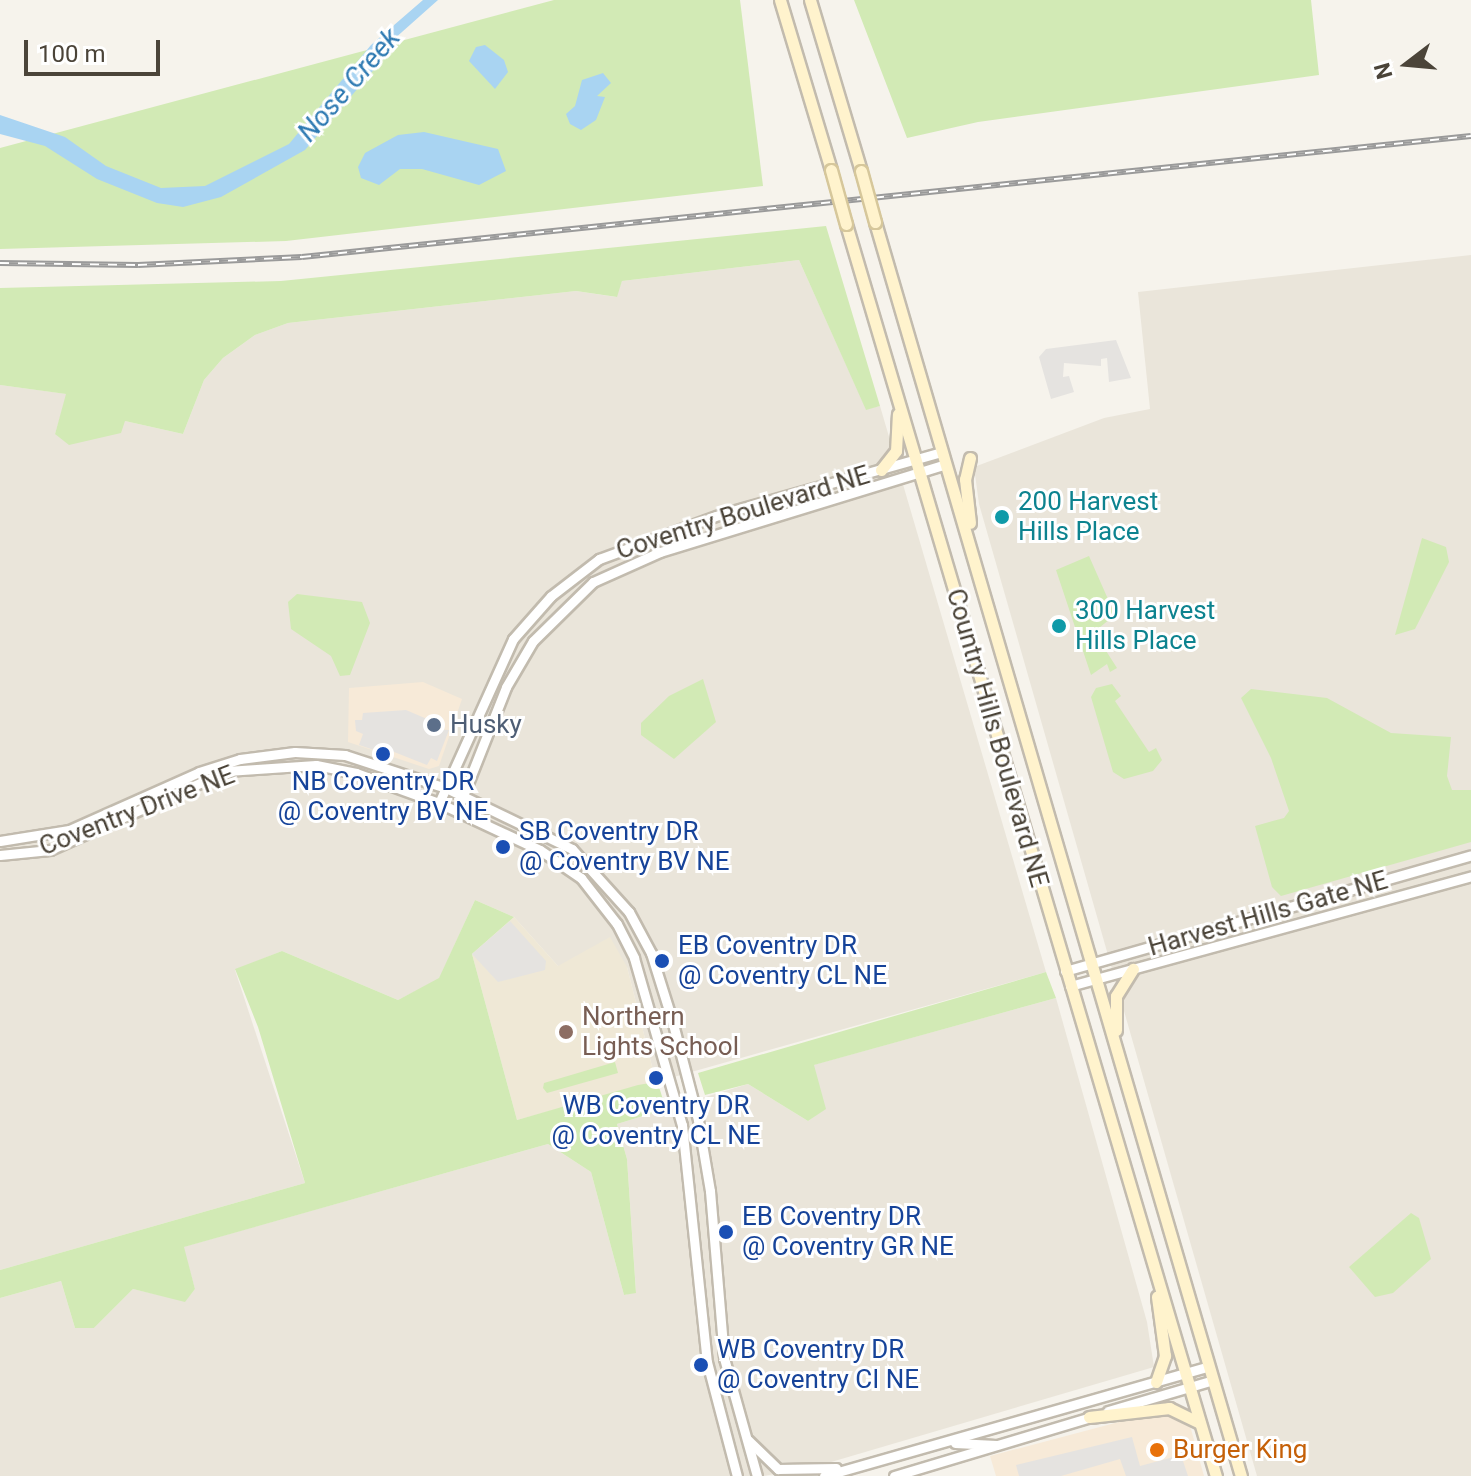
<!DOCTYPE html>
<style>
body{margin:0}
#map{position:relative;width:1471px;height:1476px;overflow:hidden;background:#f6f3ec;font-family:Roboto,sans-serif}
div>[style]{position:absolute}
.residential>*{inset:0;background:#eae5da}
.commercial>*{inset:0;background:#f7ead8}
.education>*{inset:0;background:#efe8d6}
.green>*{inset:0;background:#d2eab5}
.parking>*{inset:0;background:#e5e3e0}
.water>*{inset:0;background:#a9d4f2}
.roads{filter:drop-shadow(2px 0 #c2bbae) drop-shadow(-2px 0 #c2bbae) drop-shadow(0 2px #c2bbae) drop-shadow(0 -2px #c2bbae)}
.tertiary>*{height:9px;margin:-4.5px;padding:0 4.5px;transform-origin:4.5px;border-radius:4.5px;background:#fff}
.secondary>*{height:11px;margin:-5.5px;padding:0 5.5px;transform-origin:5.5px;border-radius:5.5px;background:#fff3cd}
.rail>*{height:6px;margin-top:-3px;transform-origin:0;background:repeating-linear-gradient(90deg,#fff 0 9px,#9a9a9a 0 18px);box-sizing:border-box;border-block:2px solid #9a9a9a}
.bridges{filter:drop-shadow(2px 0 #d6c79b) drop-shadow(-2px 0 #d6c79b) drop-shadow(0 2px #d6c79b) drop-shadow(0 -2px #d6c79b)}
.secondary-bridge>*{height:11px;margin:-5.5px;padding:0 5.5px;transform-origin:5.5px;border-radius:5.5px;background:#fff3cd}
.dots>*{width:22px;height:22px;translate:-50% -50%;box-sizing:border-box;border:4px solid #fff;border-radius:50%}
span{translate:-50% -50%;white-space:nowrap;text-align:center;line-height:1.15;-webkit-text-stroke:6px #fff;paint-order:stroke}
.culture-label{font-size:26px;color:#0d838f}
.left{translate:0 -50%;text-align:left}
.street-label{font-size:26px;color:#4b4439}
.service-label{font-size:26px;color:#4e5e75}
.transit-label{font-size:26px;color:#164399}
.education-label{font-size:26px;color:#785e54}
.food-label{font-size:26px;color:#c56008}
.water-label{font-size:28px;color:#2e7ab2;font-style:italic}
.north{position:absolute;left:1367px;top:24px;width:80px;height:80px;-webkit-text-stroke:6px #fff;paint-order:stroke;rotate:254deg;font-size:22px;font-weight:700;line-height:32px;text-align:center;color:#4b4439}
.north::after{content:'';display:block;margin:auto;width:28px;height:36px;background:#4b4439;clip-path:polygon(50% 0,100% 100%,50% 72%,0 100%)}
.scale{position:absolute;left:24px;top:40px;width:136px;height:36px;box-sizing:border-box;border:4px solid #4b4439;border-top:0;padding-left:10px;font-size:24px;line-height:28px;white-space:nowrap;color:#4b4439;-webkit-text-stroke:6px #fff;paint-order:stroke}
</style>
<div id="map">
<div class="residential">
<div style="clip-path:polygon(1471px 255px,1471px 1476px,1257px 1476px,979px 504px,974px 467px,1104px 418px,1150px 409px,1138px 292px)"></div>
<div style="clip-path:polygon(799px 260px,866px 409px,880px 406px,1046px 972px,656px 1082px,627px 967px,558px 966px,514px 917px,475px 900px,439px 979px,398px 1000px,282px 951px,235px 970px,305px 1183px,0 1270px,0 385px,67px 394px,55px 434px,125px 421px,183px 434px,204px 380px,223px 358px,255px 335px,288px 323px,576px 291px,616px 297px,622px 281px)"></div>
<div style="clip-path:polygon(1056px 998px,1147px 1322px,1154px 1367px,821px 1465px,764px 1476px,0 1476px,0 1298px,61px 1281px,75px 1328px,94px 1328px,133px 1289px,185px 1301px,195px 1289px,183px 1247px,548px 1144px,591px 1172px,624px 1295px,636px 1292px,627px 1159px,617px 1124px,748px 1084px,808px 1121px,825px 1109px,813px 1065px)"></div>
</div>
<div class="commercial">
<div style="clip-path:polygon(423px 682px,462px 699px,439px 766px,429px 769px,348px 742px,349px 688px)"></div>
<div style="clip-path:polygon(1164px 1410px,1189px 1422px,1204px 1476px,996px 1476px,990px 1456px)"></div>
</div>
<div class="education">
<div style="clip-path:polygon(514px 917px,558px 966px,610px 937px,627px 967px,656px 1082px,517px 1120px,472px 954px)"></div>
</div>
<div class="green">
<div style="clip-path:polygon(554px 0,740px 0,763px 186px,286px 241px,0 249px,0 148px)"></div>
<div style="clip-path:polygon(854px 0,1311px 0,1319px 75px,978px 122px,907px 138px)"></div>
<div style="clip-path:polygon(826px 226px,880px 406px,866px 410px,799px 260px,622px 281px,617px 297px,576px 291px,288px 323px,255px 335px,223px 358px,204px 380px,183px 434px,125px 421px,121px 433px,69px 445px,55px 434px,66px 394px,0 385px,0 288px,281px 281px)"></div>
<div style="clip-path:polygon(1422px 538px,1446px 547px,1449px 562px,1415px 629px,1395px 635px)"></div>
<div style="clip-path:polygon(1089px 556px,1115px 615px,1094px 632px,1117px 668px,1110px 672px,1107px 664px,1091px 675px,1056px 570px)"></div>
<div style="clip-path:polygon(297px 594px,362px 602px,370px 623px,350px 675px,340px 676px,331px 656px,291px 629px,288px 602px)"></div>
<div style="clip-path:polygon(703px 679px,716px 722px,674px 759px,641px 735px,641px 723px,669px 696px)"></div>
<div style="clip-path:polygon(1112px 684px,1121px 696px,1115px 701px,1149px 752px,1156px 748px,1162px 760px,1153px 771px,1124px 779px,1113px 772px,1091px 697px,1096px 688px)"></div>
<div style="clip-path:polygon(1251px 689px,1327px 698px,1391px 733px,1451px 737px,1447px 776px,1452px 790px,1471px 790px,1471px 842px,1281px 896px,1272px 887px,1255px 826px,1284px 818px,1289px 811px,1271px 758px,1241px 698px)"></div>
<div style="clip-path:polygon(475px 900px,514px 917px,472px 954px,517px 1120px,638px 1085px,656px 1082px,660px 1090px,666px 1109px,617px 1124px,627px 1159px,636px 1293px,624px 1295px,591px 1172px,548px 1144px,184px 1247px,195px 1289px,185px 1302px,133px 1289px,94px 1328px,75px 1328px,61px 1281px,0 1298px,0 1270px,305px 1183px,258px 1027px,235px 969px,282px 951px,398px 1000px,439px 978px)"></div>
<div style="clip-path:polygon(1046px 972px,1056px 998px,814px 1065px,826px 1109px,808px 1121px,748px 1084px,705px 1095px,698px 1073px)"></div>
<div style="clip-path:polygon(615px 1062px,618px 1073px,547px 1093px,543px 1088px,544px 1083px)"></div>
<div style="clip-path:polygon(1411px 1213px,1419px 1218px,1431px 1259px,1393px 1293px,1375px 1297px,1349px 1267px)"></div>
</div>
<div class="parking">
<div style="clip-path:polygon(1116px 340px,1131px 378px,1109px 382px,1107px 358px,1101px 359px,1101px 366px,1064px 363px,1063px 377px,1069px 376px,1074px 392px,1051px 399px,1039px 357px,1046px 349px)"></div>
<div style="clip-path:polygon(406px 710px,427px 719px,432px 729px,449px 730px,437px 761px,431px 758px,427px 765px,379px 746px,377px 751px,359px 745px,363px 734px,356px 731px,355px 720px,362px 720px,363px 713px)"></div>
<div style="clip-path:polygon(510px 921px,546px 961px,545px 970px,498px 982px,472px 954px)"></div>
<div style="clip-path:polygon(1132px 1437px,1140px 1466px,1181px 1455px,1188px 1476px,1126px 1476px,1120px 1459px,1061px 1476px,1019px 1476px,1016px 1465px)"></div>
</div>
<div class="water">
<div style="clip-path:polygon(423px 0,438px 0,393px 40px,389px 52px,305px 150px,221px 197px,183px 207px,157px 203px,97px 179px,45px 146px,0 134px,0 115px,65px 137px,106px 166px,161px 188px,205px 186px,289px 144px,371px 45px)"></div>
<div style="clip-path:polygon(485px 45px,504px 60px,508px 72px,495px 89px,469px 61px,476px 47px)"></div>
<div style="clip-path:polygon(603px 73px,611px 83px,597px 96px,605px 97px,596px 120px,581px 130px,570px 124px,566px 114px,575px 106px,582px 80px)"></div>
<div style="clip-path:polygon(424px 132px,498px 149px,506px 171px,479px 185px,422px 169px,400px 169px,379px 185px,361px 178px,358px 167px,365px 153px,398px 135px)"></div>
</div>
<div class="roads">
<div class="tertiary">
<div style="left:439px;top:803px;width:180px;rotate:-65.7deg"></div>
<div style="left:513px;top:639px;width:57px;rotate:-48.5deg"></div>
<div style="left:551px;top:596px;width:61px;rotate:-37.6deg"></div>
<div style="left:599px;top:559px;width:130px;rotate:-20.2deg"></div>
<div style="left:721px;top:514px;width:230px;rotate:-15.7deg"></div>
<div style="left:457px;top:811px;width:133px;rotate:-68.4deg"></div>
<div style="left:506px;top:687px;width:53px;rotate:-59.6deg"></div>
<div style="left:533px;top:641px;width:84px;rotate:-44.5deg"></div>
<div style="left:593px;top:582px;width:73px;rotate:-24.1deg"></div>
<div style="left:660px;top:552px;width:299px;rotate:-17.1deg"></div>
<div style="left:0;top:841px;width:70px;rotate:-9.1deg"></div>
<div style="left:69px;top:830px;width:142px;rotate:-24deg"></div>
<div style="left:199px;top:772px;width:43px;rotate:-17.6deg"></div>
<div style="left:240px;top:759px;width:55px;rotate:-7.3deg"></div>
<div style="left:295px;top:752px;width:50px;rotate:3.4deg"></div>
<div style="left:345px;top:755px;width:106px;rotate:18.1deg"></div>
<div style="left:446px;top:788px;width:140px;rotate:25.8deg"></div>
<div style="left:572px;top:849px;width:85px;rotate:47.9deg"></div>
<div style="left:629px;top:912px;width:47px;rotate:61.8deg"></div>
<div style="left:651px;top:953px;width:70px;rotate:72.6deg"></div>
<div style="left:672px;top:1020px;width:103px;rotate:75.4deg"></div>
<div style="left:698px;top:1120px;width:72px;rotate:80.4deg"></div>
<div style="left:710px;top:1191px;width:168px;rotate:85.2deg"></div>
<div style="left:724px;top:1358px;width:123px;rotate:74.4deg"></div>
<div style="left:0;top:855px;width:50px;rotate:-5.7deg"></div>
<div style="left:50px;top:850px;width:194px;rotate:-24.1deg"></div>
<div style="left:227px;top:771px;width:89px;rotate:-3.9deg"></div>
<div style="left:316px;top:765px;width:41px;rotate:11.3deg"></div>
<div style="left:356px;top:773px;width:88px;rotate:19.9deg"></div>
<div style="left:439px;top:803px;width:111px;rotate:25deg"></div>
<div style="left:540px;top:850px;width:50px;rotate:34.3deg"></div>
<div style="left:581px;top:878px;width:58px;rotate:52deg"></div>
<div style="left:617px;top:924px;width:38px;rotate:63deg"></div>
<div style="left:634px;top:958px;width:174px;rotate:74deg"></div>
<div style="left:682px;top:1125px;width:238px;rotate:84deg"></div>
<div style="left:707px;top:1362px;width:118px;rotate:75.3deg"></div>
<div style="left:1065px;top:971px;width:422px;rotate:-15.9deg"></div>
<div style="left:1070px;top:986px;width:416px;rotate:-15.3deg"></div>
<div style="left:1108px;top:1411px;width:109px;rotate:-16.4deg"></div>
<div style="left:748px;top:1440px;width:42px;rotate:44deg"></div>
<div style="left:778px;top:1469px;width:58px;rotate:-1deg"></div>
<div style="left:955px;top:1443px;width:41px;rotate:2.8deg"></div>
<div style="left:824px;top:1476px;width:400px;rotate:-15.9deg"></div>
<div style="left:894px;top:1476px;width:209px;rotate:-16.7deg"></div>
</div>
<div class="secondary">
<div style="left:780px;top:0;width:177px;rotate:73.3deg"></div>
<div style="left:810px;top:0;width:178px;rotate:73.4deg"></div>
<div style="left:875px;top:222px;width:1306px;rotate:73.73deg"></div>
<div style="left:846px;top:224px;width:1306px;rotate:73.54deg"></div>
<div style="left:970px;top:458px;width:22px;rotate:103deg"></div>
<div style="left:965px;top:479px;width:44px;rotate:83.5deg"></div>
<div style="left:881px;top:470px;width:24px;rotate:-52deg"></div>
<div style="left:896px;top:451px;width:37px;rotate:-87deg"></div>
<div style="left:1116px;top:1030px;width:34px;rotate:-90deg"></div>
<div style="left:1116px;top:996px;width:32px;rotate:-58deg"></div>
<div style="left:1156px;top:1382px;width:28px;rotate:-71deg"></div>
<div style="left:1165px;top:1356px;width:60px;rotate:-97.7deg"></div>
<div style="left:1089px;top:1417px;width:81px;rotate:-6.4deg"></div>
<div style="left:1169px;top:1408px;width:34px;rotate:26deg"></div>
</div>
</div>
<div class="rail">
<div style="left:0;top:263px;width:138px;rotate:0.8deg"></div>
<div style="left:138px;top:265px;width:164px;rotate:-2.8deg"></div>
<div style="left:302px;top:257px;width:1175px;rotate:-5.91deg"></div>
</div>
<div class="bridges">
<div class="secondary-bridge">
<div style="left:831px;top:170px;width:56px;rotate:74.5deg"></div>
<div style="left:861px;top:171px;width:53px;rotate:74.6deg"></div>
</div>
</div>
<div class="dots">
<div style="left:1002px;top:517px;background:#0f9aa8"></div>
<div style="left:1059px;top:626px;background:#0f9aa8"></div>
<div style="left:434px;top:725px;background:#5c6f8a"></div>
<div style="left:383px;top:754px;background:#1a4fb4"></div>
<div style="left:503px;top:847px;background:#1a4fb4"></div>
<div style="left:662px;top:961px;background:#1a4fb4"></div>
<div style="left:566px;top:1032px;background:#8d6e63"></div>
<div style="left:656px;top:1078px;background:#1a4fb4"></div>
<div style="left:726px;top:1232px;background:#1a4fb4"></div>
<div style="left:701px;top:1365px;background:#1a4fb4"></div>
<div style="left:1157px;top:1450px;background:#e8710a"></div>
</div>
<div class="culture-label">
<span class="left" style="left:1018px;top:517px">200 Harvest<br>Hills Place</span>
<span class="left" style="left:1075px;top:626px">300 Harvest<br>Hills Place</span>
</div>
<div class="street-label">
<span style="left:743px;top:513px;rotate:-17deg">Coventry Boulevard NE</span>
<span style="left:997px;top:738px;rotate:74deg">Country Hills Boulevard NE</span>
<span style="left:137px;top:811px;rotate:-21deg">Coventry Drive NE</span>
<span style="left:1268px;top:914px;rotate:-16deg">Harvest Hills Gate NE</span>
</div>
<div class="service-label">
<span class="left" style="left:450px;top:725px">Husky</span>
</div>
<div class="transit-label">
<span style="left:383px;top:797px">NB Coventry DR<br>@ Coventry BV NE</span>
<span class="left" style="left:519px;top:847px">SB Coventry DR<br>@ Coventry BV NE</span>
<span class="left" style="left:678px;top:961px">EB Coventry DR<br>@ Coventry CL NE</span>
<span style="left:656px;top:1121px">WB Coventry DR<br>@ Coventry CL NE</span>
<span class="left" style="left:742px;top:1232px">EB Coventry DR<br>@ Coventry GR NE</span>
<span class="left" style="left:717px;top:1365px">WB Coventry DR<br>@ Coventry CI NE</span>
</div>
<div class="education-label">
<span class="left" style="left:582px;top:1032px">Northern<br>Lights School</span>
</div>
<div class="food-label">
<span class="left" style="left:1173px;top:1450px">Burger King</span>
</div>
<div class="water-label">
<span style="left:349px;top:85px;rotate:-49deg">Nose Creek</span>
</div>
<div class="north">N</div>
<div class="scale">100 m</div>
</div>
